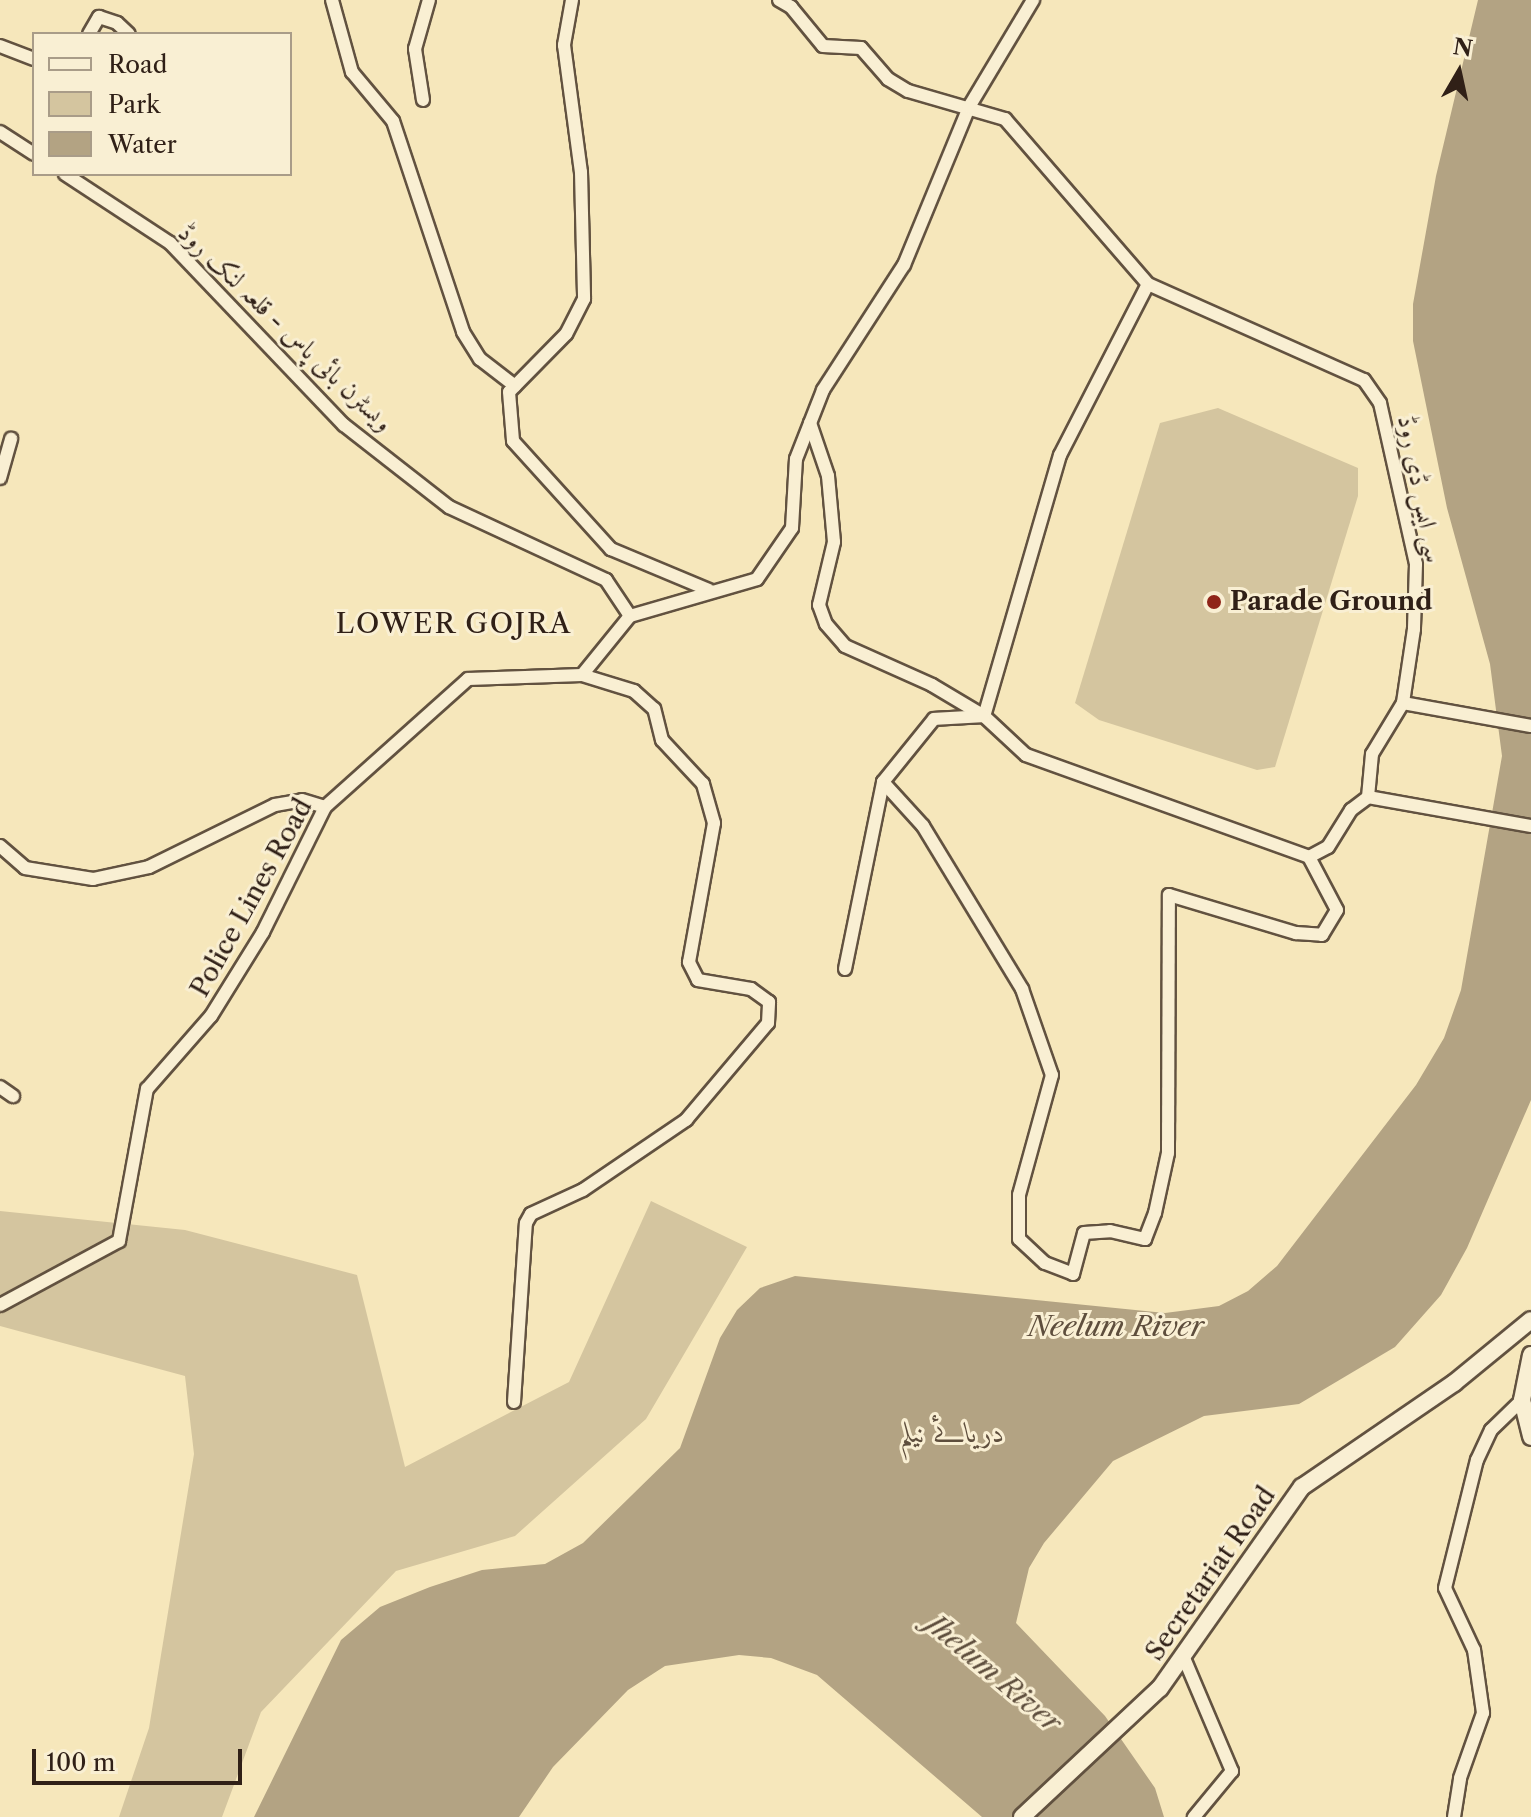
<!DOCTYPE html>
<meta charset="utf-8">
<style>
body{margin:0}
#map{position:relative;width:1531px;height:1817px;overflow:hidden;background:#f6e7bb;font-family:"Libre Caslon Text",Amiri,serif}
div>[style]{position:absolute}
.green>*{inset:0;background:#d4c59f}
.water>*{inset:0;background:#b3a383}
.roads{filter:drop-shadow(2px 0 #625240) drop-shadow(-2px 0 #625240) drop-shadow(0 2px #625240) drop-shadow(0 -2px #625240)}
.street>*{height:12px;margin:-6px;padding:0 6px;transform-origin:6px;border-radius:6px;background:#f9efd3}
.secondary>*{height:16px;margin:-8px;padding:0 8px;transform-origin:8px;border-radius:8px;background:#f9efd3}
.dots>*{width:22px;height:22px;translate:-50% -50%;box-sizing:border-box;border:4px solid #f9efd3;border-radius:50%}
span{translate:-50% -50%;white-space:nowrap;text-align:center;line-height:1.15;-webkit-text-stroke:6px #f9efd3;paint-order:stroke}
.street-label{font-size:26px;color:#302017}
.poi-label{font-size:26px;color:#302017;font-weight:700}
.left{translate:0 -50%;text-align:left}
.neighbourhood-label{font-size:28px;color:#302017;letter-spacing:2px}
.water-label{font-size:28px;color:#5e4e3d;font-style:italic}
.legend{position:absolute;left:32px;top:32px;width:260px;height:144px;box-sizing:border-box;background:#f9efd3;border:2px solid #a99c88;margin:0;padding:10px 14px;list-style:none;font-size:24px;color:#302017}
.legend li{display:flex;align-items:center;gap:16px;height:40px}
.legend b{width:40px;border:2px solid #a99c88}
.north{position:absolute;left:1419px;top:32px;width:80px;height:80px;-webkit-text-stroke:6px #f9efd3;paint-order:stroke;rotate:9deg;font-size:22px;font-weight:700;line-height:32px;text-align:center;color:#302017}
.north::after{content:'';display:block;margin:auto;width:28px;height:36px;background:#302017;clip-path:polygon(50% 0,100% 100%,50% 72%,0 100%)}
.scale{position:absolute;left:32px;top:1749px;width:210px;height:36px;box-sizing:border-box;border:4px solid #302017;border-top:0;padding-left:10px;font-size:24px;line-height:28px;white-space:nowrap;color:#302017;-webkit-text-stroke:6px #f9efd3;paint-order:stroke}
</style>
<div id="map">
<div class="green">
<div style="clip-path:polygon(1218px 408px,1358px 468px,1358px 496px,1275px 767px,1257px 770px,1099px 720px,1075px 703px,1160px 423px)"></div>
<div style="clip-path:polygon(651px 1201px,747px 1247px,646px 1419px,515px 1536px,396px 1571px,261px 1712px,222px 1817px,119px 1817px,149px 1728px,194px 1454px,185px 1376px,0 1326px,0 1211px,185px 1230px,357px 1275px,405px 1467px,569px 1382px)"></div>
</div>
<div class="water">
<div style="clip-path:polygon(1478px 0,1531px 0,1531px 1100px,1467px 1248px,1441px 1295px,1395px 1347px,1299px 1404px,1204px 1416px,1113px 1461px,1044px 1543px,1029px 1568px,1016px 1623px,1105px 1716px,1155px 1788px,1164px 1817px,982px 1817px,817px 1675px,771px 1658px,739px 1655px,665px 1666px,628px 1690px,553px 1767px,519px 1817px,254px 1817px,341px 1640px,380px 1607px,430px 1587px,482px 1570px,545px 1564px,583px 1543px,680px 1448px,720px 1338px,737px 1310px,760px 1288px,795px 1276px,1165px 1313px,1219px 1306px,1248px 1291px,1277px 1266px,1416px 1085px,1444px 1038px,1461px 990px,1502px 756px,1490px 664px,1447px 508px,1413px 341px,1413px 304px,1436px 176px)"></div>
</div>
<div class="roads">
<div class="street">
<div style="left:332px;top:0;width:75px;rotate:74.5deg"></div>
<div style="left:352px;top:72px;width:64px;rotate:50.1deg"></div>
<div style="left:393px;top:121px;width:222px;rotate:71.6deg"></div>
<div style="left:463px;top:332px;width:32px;rotate:58deg"></div>
<div style="left:480px;top:359px;width:44px;rotate:37.6deg"></div>
<div style="left:572px;top:0;width:46px;rotate:100.1deg"></div>
<div style="left:564px;top:45px;width:128px;rotate:82.4deg"></div>
<div style="left:581px;top:172px;width:127px;rotate:88.6deg"></div>
<div style="left:584px;top:299px;width:39px;rotate:117deg"></div>
<div style="left:566px;top:334px;width:81px;rotate:134.5deg"></div>
<div style="left:509px;top:392px;width:49px;rotate:85.3deg"></div>
<div style="left:513px;top:441px;width:146px;rotate:47.8deg"></div>
<div style="left:611px;top:549px;width:106px;rotate:22.7deg"></div>
<div style="left:779px;top:0;width:14px;rotate:30deg"></div>
<div style="left:791px;top:7px;width:50px;rotate:50.6deg"></div>
<div style="left:823px;top:46px;width:38px;rotate:3deg"></div>
<div style="left:861px;top:48px;width:41px;rotate:48.9deg"></div>
<div style="left:888px;top:79px;width:23px;rotate:31deg"></div>
<div style="left:908px;top:91px;width:101px;rotate:16.1deg"></div>
<div style="left:1005px;top:119px;width:218px;rotate:49.1deg"></div>
<div style="left:1148px;top:284px;width:192px;rotate:117.2deg"></div>
<div style="left:1060px;top:455px;width:272px;rotate:106.2deg"></div>
<div style="left:984px;top:716px;width:57px;rotate:42.9deg"></div>
<div style="left:1026px;top:755px;width:301px;rotate:19.8deg"></div>
<div style="left:1309px;top:857px;width:21px;rotate:-28deg"></div>
<div style="left:1328px;top:847px;width:44px;rotate:-58.1deg"></div>
<div style="left:1351px;top:810px;width:21px;rotate:-37deg"></div>
<div style="left:1368px;top:797px;width:43px;rotate:-84.7deg"></div>
<div style="left:1372px;top:754px;width:60px;rotate:-58.7deg"></div>
<div style="left:1403px;top:703px;width:130px;rotate:10.2deg"></div>
<div style="left:89px;top:34px;width:20px;rotate:-60deg"></div>
<div style="left:99px;top:17px;width:19px;rotate:18deg"></div>
<div style="left:117px;top:23px;width:16px;rotate:43deg"></div>
<div style="left:0;top:46px;width:36px;rotate:21deg"></div>
<div style="left:423px;top:100px;width:52px;rotate:-98.9deg"></div>
<div style="left:415px;top:49px;width:51px;rotate:-74.1deg"></div>
<div style="left:0;top:132px;width:40px;rotate:32.9deg"></div>
<div style="left:65px;top:174px;width:126px;rotate:33.3deg"></div>
<div style="left:170px;top:243px;width:252px;rotate:46.3deg"></div>
<div style="left:344px;top:425px;width:133px;rotate:38deg"></div>
<div style="left:449px;top:507px;width:173px;rotate:24.9deg"></div>
<div style="left:606px;top:580px;width:43px;rotate:56.3deg"></div>
<div style="left:1148px;top:284px;width:236px;rotate:24deg"></div>
<div style="left:1364px;top:380px;width:28px;rotate:55deg"></div>
<div style="left:1380px;top:403px;width:165px;rotate:77.4deg"></div>
<div style="left:1416px;top:564px;width:65px;rotate:91.8deg"></div>
<div style="left:1414px;top:629px;width:75px;rotate:98.5deg"></div>
<div style="left:810px;top:423px;width:56px;rotate:71.2deg"></div>
<div style="left:828px;top:476px;width:66px;rotate:84.8deg"></div>
<div style="left:834px;top:542px;width:65px;rotate:103.4deg"></div>
<div style="left:819px;top:605px;width:20px;rotate:70deg"></div>
<div style="left:826px;top:624px;width:29px;rotate:49deg"></div>
<div style="left:845px;top:646px;width:95px;rotate:24.1deg"></div>
<div style="left:932px;top:685px;width:61px;rotate:30.8deg"></div>
<div style="left:0;top:478px;width:41px;rotate:-74.2deg"></div>
<div style="left:883px;top:782px;width:59px;rotate:47.7deg"></div>
<div style="left:923px;top:826px;width:191px;rotate:58.7deg"></div>
<div style="left:1022px;top:989px;width:91px;rotate:70.8deg"></div>
<div style="left:1052px;top:1075px;width:124px;rotate:105.4deg"></div>
<div style="left:1019px;top:1195px;width:44px;rotate:90deg"></div>
<div style="left:1019px;top:1239px;width:35px;rotate:43deg"></div>
<div style="left:1045px;top:1263px;width:30px;rotate:21deg"></div>
<div style="left:1073px;top:1274px;width:42px;rotate:-75deg"></div>
<div style="left:1084px;top:1233px;width:26px;rotate:-4deg"></div>
<div style="left:1110px;top:1231px;width:36px;rotate:13deg"></div>
<div style="left:1145px;top:1239px;width:28px;rotate:-69deg"></div>
<div style="left:1155px;top:1213px;width:61px;rotate:-77.8deg"></div>
<div style="left:1168px;top:1153px;width:258px;rotate:-89.8deg"></div>
<div style="left:1169px;top:895px;width:133px;rotate:16.7deg"></div>
<div style="left:1296px;top:933px;width:26px;rotate:4deg"></div>
<div style="left:1322px;top:935px;width:29px;rotate:-59deg"></div>
<div style="left:1337px;top:910px;width:60px;rotate:-117.8deg"></div>
<div style="left:1368px;top:797px;width:166px;rotate:10.1deg"></div>
<div style="left:0;top:846px;width:33px;rotate:41deg"></div>
<div style="left:25px;top:868px;width:69px;rotate:9.2deg"></div>
<div style="left:93px;top:879px;width:57px;rotate:-12.1deg"></div>
<div style="left:149px;top:867px;width:140px;rotate:-26.2deg"></div>
<div style="left:275px;top:805px;width:27px;rotate:-10deg"></div>
<div style="left:302px;top:800px;width:24px;rotate:17deg"></div>
<div style="left:845px;top:969px;width:191px;rotate:-78.5deg"></div>
<div style="left:883px;top:782px;width:81px;rotate:-51deg"></div>
<div style="left:934px;top:719px;width:50px;rotate:-3.4deg"></div>
<div style="left:0;top:1087px;width:16px;rotate:35deg"></div>
<div style="left:0;top:1305px;width:135px;rotate:-28.3deg"></div>
<div style="left:119px;top:1241px;width:155px;rotate:-79.6deg"></div>
<div style="left:147px;top:1089px;width:97px;rotate:-48.8deg"></div>
<div style="left:211px;top:1016px;width:99px;rotate:-58.2deg"></div>
<div style="left:263px;top:932px;width:140px;rotate:-63.6deg"></div>
<div style="left:325px;top:807px;width:192px;rotate:-41.8deg"></div>
<div style="left:468px;top:679px;width:114px;rotate:-2deg"></div>
<div style="left:582px;top:675px;width:76px;rotate:-50.9deg"></div>
<div style="left:630px;top:616px;width:132px;rotate:-16.2deg"></div>
<div style="left:757px;top:579px;width:62px;rotate:-55.5deg"></div>
<div style="left:792px;top:528px;width:69px;rotate:-86.7deg"></div>
<div style="left:796px;top:459px;width:74px;rotate:-68.6deg"></div>
<div style="left:823px;top:390px;width:149px;rotate:-57.1deg"></div>
<div style="left:904px;top:265px;width:171px;rotate:-67.6deg"></div>
<div style="left:969px;top:107px;width:125px;rotate:-59.1deg"></div>
<div style="left:514px;top:1402px;width:179px;rotate:-86.2deg"></div>
<div style="left:526px;top:1223px;width:10px;rotate:-61deg"></div>
<div style="left:531px;top:1214px;width:57px;rotate:-24.8deg"></div>
<div style="left:583px;top:1190px;width:125px;rotate:-34.2deg"></div>
<div style="left:686px;top:1120px;width:127px;rotate:-49.8deg"></div>
<div style="left:768px;top:1023px;width:21px;rotate:-87deg"></div>
<div style="left:769px;top:1002px;width:22px;rotate:-144deg"></div>
<div style="left:751px;top:989px;width:54px;rotate:-170.4deg"></div>
<div style="left:698px;top:980px;width:20px;rotate:-117deg"></div>
<div style="left:689px;top:962px;width:141px;rotate:-79.8deg"></div>
<div style="left:714px;top:823px;width:41px;rotate:-105.8deg"></div>
<div style="left:703px;top:784px;width:60px;rotate:-133deg"></div>
<div style="left:662px;top:740px;width:32px;rotate:-104deg"></div>
<div style="left:654px;top:709px;width:27px;rotate:-138deg"></div>
<div style="left:634px;top:691px;width:54px;rotate:-162.9deg"></div>
<div style="left:1184px;top:1658px;width:123px;rotate:67deg"></div>
<div style="left:1232px;top:1771px;width:60px;rotate:129.6deg"></div>
<div style="left:1454px;top:1817px;width:39px;rotate:-81deg"></div>
<div style="left:1460px;top:1778px;width:69px;rotate:-70.5deg"></div>
<div style="left:1483px;top:1713px;width:64px;rotate:-98.1deg"></div>
<div style="left:1474px;top:1650px;width:68px;rotate:-115.1deg"></div>
<div style="left:1445px;top:1588px;width:132px;rotate:-76deg"></div>
<div style="left:1477px;top:1460px;width:33px;rotate:-65deg"></div>
<div style="left:1491px;top:1430px;width:43px;rotate:-44.1deg"></div>
</div>
<div class="secondary">
<div style="left:1531px;top:1355px;width:46px;rotate:101.3deg"></div>
<div style="left:1522px;top:1400px;width:38px;rotate:76deg"></div>
<div style="left:1022px;top:1817px;width:189px;rotate:-43.1deg"></div>
<div style="left:1160px;top:1688px;width:246px;rotate:-54.8deg"></div>
<div style="left:1302px;top:1487px;width:184px;rotate:-34.4deg"></div>
<div style="left:1454px;top:1383px;width:99px;rotate:-39.3deg"></div>
</div>
</div>
<div class="dots">
<div style="left:1214px;top:602px;background:#8f2418"></div>
</div>
<div class="street-label">
<span style="left:285px;top:328px;rotate:44deg">ویسٹرن بائی پاس - قلعہ لنک روڈ</span>
<span style="left:1420px;top:489px;rotate:79deg">سی ایس ڈی روڈ</span>
<span style="left:252px;top:898px;rotate:-61deg">Police Lines Road</span>
<span style="left:1211px;top:1574px;rotate:-55deg">Secretariat Road</span>
</div>
<div class="poi-label">
<span class="left" style="left:1230px;top:602px">Parade Ground</span>
</div>
<div class="neighbourhood-label">
<span style="left:454px;top:623px">LOWER GOJRA</span>
</div>
<div class="water-label">
<span style="left:1116px;top:1326px">Neelum River</span>
<span style="left:952px;top:1432px">دریائے نیلم</span>
<span style="left:994px;top:1673px;rotate:40deg">Jhelum River</span>
</div>
<ul class="legend">
<li><b style="height:10px;background:#f9efd3"></b>Road</li>
<li><b style="height:22px;background:#d4c59f"></b>Park</li>
<li><b style="height:22px;background:#b3a383"></b>Water</li>
</ul>
<div class="north">N</div>
<div class="scale">100 m</div>
</div>
